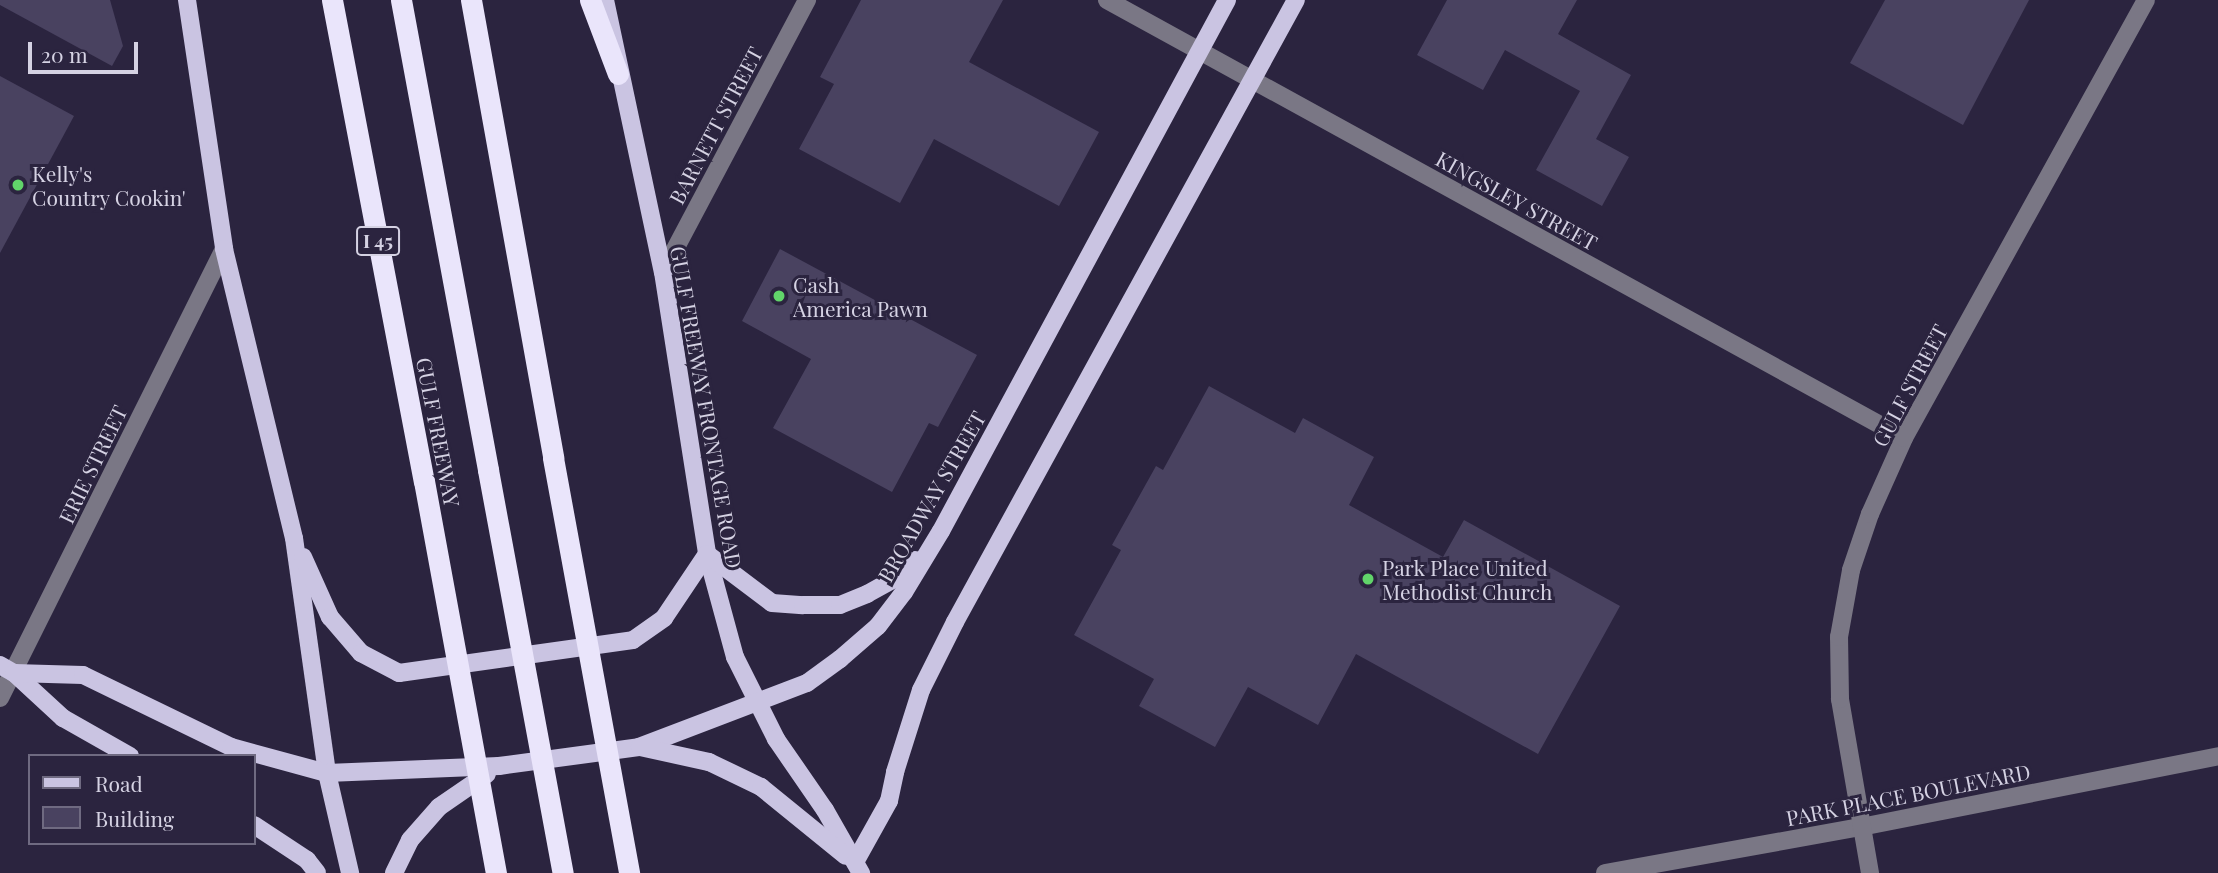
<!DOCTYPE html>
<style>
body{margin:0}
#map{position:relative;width:2218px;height:873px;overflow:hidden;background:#2b243f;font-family:"Playfair Display",serif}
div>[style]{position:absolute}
.building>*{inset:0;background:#494260}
.minor>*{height:18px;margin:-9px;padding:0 9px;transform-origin:9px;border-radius:9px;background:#7a7785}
.major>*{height:18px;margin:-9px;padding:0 9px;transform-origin:9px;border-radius:9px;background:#cac4e2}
.highway>*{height:21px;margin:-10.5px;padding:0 10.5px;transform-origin:10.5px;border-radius:10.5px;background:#eae5fb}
.highway-bridge>*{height:21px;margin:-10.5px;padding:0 10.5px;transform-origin:10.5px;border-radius:10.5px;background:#eae5fb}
.dots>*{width:19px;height:19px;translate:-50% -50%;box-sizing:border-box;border:4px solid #2b243f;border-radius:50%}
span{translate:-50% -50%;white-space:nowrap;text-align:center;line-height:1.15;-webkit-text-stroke:6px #2b243f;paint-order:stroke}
.shield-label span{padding:2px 5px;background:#2b243f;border:2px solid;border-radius:5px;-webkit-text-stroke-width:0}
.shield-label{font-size:19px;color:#d5d2e3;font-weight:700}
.street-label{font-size:21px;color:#d5d2e3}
.poi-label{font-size:21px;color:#d5d2e3}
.left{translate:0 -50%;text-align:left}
.legend{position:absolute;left:28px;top:754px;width:228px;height:91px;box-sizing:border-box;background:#2b243f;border:2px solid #6f6a81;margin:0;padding:9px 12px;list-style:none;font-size:21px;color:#d5d2e3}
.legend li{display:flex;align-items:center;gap:14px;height:35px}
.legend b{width:35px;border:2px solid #6f6a81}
.scale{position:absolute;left:28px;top:42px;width:110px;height:32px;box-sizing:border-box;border:4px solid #d5d2e3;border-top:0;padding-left:9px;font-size:21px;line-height:24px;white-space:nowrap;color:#d5d2e3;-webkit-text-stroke:5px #2b243f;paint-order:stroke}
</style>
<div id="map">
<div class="building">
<div style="clip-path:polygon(0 0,110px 0,123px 46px,112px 66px,0 5px)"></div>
<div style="clip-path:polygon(861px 0,1003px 0,969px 62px,1099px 132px,1059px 206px,934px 139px,900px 203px,799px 149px,834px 84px,820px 77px)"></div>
<div style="clip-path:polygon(1447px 0,1577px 0,1558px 34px,1631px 75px,1596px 139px,1629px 157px,1602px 206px,1536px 170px,1580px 91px,1505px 50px,1483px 90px,1417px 55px)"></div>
<div style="clip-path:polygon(1885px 0,2029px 0,1963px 125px,1850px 63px)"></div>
<div style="clip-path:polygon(0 76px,74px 116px,0 253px)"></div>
<div style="clip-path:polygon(780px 249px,977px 355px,938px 427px,929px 423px,892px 492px,773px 428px,811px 359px,742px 321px)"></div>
<div style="clip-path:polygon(1209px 386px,1295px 433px,1303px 418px,1374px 457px,1349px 505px,1443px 557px,1464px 520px,1620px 606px,1538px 754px,1356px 654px,1318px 725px,1248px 687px,1215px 747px,1139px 706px,1154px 679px,1074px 635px,1121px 550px,1112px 545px,1156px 466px,1163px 470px)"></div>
</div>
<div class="minor">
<div style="left:1107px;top:0;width:909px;rotate:28.79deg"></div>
<div style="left:663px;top:272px;width:308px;rotate:-62.1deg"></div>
<div style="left:0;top:698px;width:502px;rotate:-63.49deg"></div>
<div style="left:1605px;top:873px;width:260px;rotate:-10.2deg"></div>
<div style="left:1861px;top:827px;width:364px;rotate:-11.2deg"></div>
<div style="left:1870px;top:873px;width:177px;rotate:-99.8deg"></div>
<div style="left:1840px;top:699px;width:62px;rotate:-90.9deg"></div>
<div style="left:1839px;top:637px;width:68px;rotate:-79.8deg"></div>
<div style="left:1851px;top:570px;width:59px;rotate:-71.3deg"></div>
<div style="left:1870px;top:514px;width:83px;rotate:-65.9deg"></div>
<div style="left:1904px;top:438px;width:500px;rotate:-61.08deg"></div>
</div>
<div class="major">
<div style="left:187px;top:0;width:252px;rotate:81.5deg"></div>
<div style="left:224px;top:249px;width:297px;rotate:76.4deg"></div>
<div style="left:294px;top:538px;width:237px;rotate:82deg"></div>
<div style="left:327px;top:773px;width:103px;rotate:77deg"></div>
<div style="left:605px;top:0;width:278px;rotate:78deg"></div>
<div style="left:663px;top:272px;width:285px;rotate:81.1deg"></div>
<div style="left:707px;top:554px;width:107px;rotate:74.8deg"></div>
<div style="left:735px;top:657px;width:92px;rotate:63.4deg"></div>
<div style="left:776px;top:739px;width:86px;rotate:55.4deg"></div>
<div style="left:825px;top:810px;width:73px;rotate:60.3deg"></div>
<div style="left:707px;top:554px;width:81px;rotate:37deg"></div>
<div style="left:772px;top:603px;width:31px;rotate:4deg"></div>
<div style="left:803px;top:605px;width:37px"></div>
<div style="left:840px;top:605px;width:29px;rotate:-22deg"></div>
<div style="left:867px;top:594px;width:38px;rotate:-29deg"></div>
<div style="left:900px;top:576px;width:22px;rotate:-47deg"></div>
<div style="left:303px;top:557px;width:66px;rotate:65.8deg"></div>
<div style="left:330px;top:617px;width:48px;rotate:49.3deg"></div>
<div style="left:361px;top:653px;width:43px;rotate:27.8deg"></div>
<div style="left:399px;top:673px;width:236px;rotate:-8deg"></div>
<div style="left:633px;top:640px;width:38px;rotate:-35deg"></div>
<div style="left:664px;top:618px;width:77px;rotate:-56.1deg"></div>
<div style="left:0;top:665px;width:16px;rotate:30deg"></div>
<div style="left:14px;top:673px;width:67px;rotate:42.6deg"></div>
<div style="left:63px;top:718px;width:77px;rotate:29.6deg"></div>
<div style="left:14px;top:673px;width:69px;rotate:1.7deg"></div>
<div style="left:83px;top:675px;width:165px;rotate:25.9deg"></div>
<div style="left:231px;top:747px;width:99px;rotate:15.2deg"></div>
<div style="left:327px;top:773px;width:172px;rotate:-2.3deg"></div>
<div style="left:499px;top:766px;width:141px;rotate:-7.7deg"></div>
<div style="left:639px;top:747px;width:180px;rotate:-20.9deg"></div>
<div style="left:807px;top:683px;width:41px;rotate:-36deg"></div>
<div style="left:840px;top:659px;width:50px;rotate:-41deg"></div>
<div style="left:878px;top:626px;width:43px;rotate:-52.6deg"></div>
<div style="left:904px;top:592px;width:71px;rotate:-58.8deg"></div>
<div style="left:941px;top:531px;width:603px;rotate:-61.69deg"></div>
<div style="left:640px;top:747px;width:71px;rotate:12.3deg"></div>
<div style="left:709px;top:762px;width:58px;rotate:25.7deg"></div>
<div style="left:761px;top:787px;width:109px;rotate:39.1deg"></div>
<div style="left:254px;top:825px;width:64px;rotate:33.4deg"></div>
<div style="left:307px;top:860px;width:16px;rotate:52deg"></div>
<div style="left:855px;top:862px;width:70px;rotate:-60.9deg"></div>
<div style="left:889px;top:801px;width:30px;rotate:-78deg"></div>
<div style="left:895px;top:772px;width:86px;rotate:-72.4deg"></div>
<div style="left:921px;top:690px;width:76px;rotate:-63.4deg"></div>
<div style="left:955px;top:622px;width:709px;rotate:-61.27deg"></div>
<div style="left:394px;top:873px;width:37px;rotate:-64deg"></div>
<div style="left:410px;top:840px;width:44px;rotate:-48.7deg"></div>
<div style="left:439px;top:807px;width:58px;rotate:-34.5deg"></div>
</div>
<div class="highway">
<div style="left:332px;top:0;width:490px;rotate:79.2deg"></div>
<div style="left:401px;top:0;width:478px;rotate:79.5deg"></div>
<div style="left:471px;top:0;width:465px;rotate:79.8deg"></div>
<div style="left:590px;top:0;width:79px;rotate:69.3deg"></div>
</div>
<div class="highway-bridge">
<div style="left:553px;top:458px;width:422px;rotate:79.6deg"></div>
<div style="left:488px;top:470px;width:410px;rotate:79.5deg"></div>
<div style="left:424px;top:481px;width:399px;rotate:79.6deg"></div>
</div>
<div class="dots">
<div style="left:18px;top:185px;background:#61d46a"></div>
<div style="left:779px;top:296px;background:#61d46a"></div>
<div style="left:1368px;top:579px;background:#61d46a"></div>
</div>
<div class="shield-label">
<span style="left:378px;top:241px">I 45</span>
</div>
<div class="street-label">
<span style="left:715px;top:125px;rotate:-62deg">BARNETT STREET</span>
<span style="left:1517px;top:200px;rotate:29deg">KINGSLEY STREET</span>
<span style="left:1909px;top:385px;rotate:-62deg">GULF STREET</span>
<span style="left:707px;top:407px;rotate:80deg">GULF FREEWAY FRONTAGE ROAD</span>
<span style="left:439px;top:432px;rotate:79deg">GULF FREEWAY</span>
<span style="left:92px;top:464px;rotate:-64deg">ERIE STREET</span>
<span style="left:931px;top:496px;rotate:-60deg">BROADWAY STREET</span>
<span style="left:1908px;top:794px;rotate:-11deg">PARK PLACE BOULEVARD</span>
</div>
<div class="poi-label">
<span class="left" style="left:32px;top:185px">Kelly's<br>Country Cookin'</span>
<span class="left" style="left:793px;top:296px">Cash<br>America Pawn</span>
<span class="left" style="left:1382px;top:579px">Park Place United<br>Methodist Church</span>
</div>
<ul class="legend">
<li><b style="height:9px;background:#cac4e2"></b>Road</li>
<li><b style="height:19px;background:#494260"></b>Building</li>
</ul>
<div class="scale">20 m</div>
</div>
